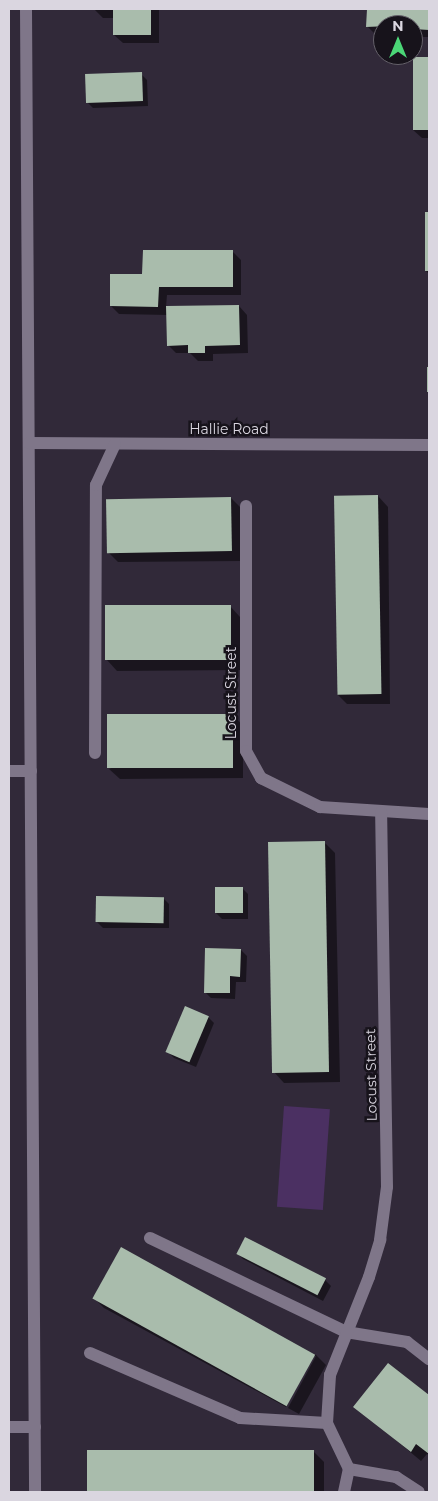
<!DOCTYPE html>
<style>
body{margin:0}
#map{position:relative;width:438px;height:1501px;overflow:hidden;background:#312939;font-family:Montserrat,sans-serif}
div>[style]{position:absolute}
.green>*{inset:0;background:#4b3062;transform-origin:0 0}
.shadow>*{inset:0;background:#0007}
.building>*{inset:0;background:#a9bcac;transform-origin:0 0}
.minor>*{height:12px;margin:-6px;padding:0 6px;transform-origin:6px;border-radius:6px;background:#7f7689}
span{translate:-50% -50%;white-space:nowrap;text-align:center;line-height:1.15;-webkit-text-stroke:5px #17131b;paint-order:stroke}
.street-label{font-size:14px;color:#dad6e0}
.frame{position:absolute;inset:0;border:10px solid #dad6e0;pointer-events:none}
.north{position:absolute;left:373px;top:15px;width:50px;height:50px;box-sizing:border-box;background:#17131b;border:1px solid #65616a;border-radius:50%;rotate:0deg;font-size:14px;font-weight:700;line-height:20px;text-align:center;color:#dad6e0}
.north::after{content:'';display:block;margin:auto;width:18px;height:22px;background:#4bd677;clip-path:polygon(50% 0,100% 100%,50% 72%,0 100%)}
</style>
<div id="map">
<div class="green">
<div style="left:284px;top:1106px;width:46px;height:101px;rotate:4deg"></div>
</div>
<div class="shadow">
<div style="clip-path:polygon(94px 9px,159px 9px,159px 43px,123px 43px,114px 35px,114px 18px,103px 18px)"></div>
<div style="clip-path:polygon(368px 9px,429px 9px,429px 37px,413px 37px,413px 25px,383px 25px,383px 35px,376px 35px,367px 26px)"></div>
<div style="clip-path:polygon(415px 58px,429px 58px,429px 138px,422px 138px,413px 130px)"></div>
<div style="clip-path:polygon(141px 74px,147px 80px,148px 106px,93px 108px,87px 102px)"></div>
<div style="clip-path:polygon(427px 213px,429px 213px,429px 274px,426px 271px)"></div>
<div style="clip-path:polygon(233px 252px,241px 260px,241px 295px,167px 295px,166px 307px,239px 306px,247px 315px,248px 353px,213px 354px,213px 361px,198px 361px,190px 353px,176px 353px,168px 345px,167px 315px,119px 314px,111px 306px,144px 276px)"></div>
<div style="clip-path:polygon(378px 496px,388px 507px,390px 704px,347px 704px,337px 694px)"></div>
<div style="clip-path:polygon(231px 498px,241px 508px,242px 561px,118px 562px,108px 552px)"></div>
<div style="clip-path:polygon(230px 606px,240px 617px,241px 670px,117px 671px,107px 660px)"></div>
<div style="clip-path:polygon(232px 715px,243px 725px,243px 778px,120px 779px,109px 769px)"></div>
<div style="clip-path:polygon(325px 843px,335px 853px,340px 1082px,284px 1083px,274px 1072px)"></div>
<div style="clip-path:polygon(242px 888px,248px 894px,248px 919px,222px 919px,216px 913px)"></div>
<div style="clip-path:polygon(163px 898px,169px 904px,169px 928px,103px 928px,97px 922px)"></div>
<div style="clip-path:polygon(241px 950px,247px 956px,246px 982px,236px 982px,235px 999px,211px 998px,205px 992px)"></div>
<div style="clip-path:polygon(208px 1017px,214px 1023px,196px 1067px,174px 1058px,168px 1052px)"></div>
<div style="clip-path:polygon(237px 1253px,325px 1280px,331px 1286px,323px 1301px,243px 1259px)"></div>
<div style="clip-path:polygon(94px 1298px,316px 1355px,326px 1365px,299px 1414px,288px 1408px,316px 1356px,313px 1356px,286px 1407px,104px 1308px)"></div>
<div style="clip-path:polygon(388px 1365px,429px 1397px,429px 1455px,427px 1454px,421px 1461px,355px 1406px)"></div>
<div style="clip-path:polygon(313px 1451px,324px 1462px,324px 1492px,88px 1492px,88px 1453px)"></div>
</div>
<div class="building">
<div style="left:113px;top:9px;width:38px;height:26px"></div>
<div style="clip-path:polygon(367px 9px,429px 9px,429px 30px,413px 29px,413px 25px,366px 27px)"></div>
<div style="left:413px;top:57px;width:16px;height:73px"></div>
<div style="left:142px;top:72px;width:29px;height:57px;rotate:88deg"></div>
<div style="left:425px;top:212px;width:4px;height:59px"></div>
<div style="clip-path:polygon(143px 250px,233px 250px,233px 287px,159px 287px,158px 307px,110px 306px,110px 274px,142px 274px)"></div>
<div style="clip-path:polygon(239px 305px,240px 345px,205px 346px,205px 353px,188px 353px,188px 345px,167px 346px,166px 306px)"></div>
<div style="left:427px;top:367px;width:2px;height:25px"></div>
<div style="left:378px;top:495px;width:199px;height:44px;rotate:89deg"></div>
<div style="left:231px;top:497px;width:54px;height:125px;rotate:89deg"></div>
<div style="left:231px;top:605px;width:55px;height:126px;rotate:90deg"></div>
<div style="left:233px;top:714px;width:54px;height:126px;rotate:90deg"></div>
<div style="left:325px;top:841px;width:231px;height:57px;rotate:89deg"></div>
<div style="left:215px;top:887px;width:28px;height:26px"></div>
<div style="left:96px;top:896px;width:68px;height:26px;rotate:1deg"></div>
<div style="clip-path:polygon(205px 948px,241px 949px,240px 977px,230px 976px,230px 993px,204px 993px)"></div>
<div style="left:185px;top:1006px;width:26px;height:50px;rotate:23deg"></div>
<div style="left:245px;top:1237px;width:91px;height:19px;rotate:27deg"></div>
<div style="left:121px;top:1247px;width:222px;height:59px;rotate:29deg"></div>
<div style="clip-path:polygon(388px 1363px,429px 1395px,429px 1454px,416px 1444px,411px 1452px,353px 1407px)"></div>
<div style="left:314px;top:1450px;width:42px;height:227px;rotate:90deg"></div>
</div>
<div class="minor">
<div style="left:26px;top:9px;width:1483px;rotate:89.65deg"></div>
<div style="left:29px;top:443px;width:400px;rotate:0.3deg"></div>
<div style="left:246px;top:506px;width:245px;rotate:90deg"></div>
<div style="left:246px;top:751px;width:31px;rotate:61deg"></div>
<div style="left:261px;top:778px;width:66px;rotate:26.2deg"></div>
<div style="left:320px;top:807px;width:109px;rotate:3.7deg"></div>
<div style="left:95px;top:753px;width:268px;rotate:-89.8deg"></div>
<div style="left:96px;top:485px;width:45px;rotate:-65.1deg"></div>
<div style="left:9px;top:771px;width:22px"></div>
<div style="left:150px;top:1238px;width:217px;rotate:25.6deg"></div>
<div style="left:346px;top:1332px;width:62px;rotate:9.3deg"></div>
<div style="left:407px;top:1342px;width:28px;rotate:38deg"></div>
<div style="left:90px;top:1353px;width:163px;rotate:23.4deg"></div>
<div style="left:240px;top:1418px;width:87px;rotate:3.3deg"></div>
<div style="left:9px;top:1427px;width:26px"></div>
<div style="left:349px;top:1469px;width:48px;rotate:9.7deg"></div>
<div style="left:396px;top:1477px;width:27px;rotate:33deg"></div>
<div style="left:344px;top:1492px;width:24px;rotate:-78deg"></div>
<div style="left:349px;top:1469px;width:51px;rotate:-115.6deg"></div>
<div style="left:327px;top:1423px;width:48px;rotate:-86.4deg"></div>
<div style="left:330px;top:1375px;width:105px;rotate:-68.3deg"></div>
<div style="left:369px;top:1277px;width:39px;rotate:-73deg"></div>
<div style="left:380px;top:1240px;width:53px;rotate:-82.5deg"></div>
<div style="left:387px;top:1187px;width:375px;rotate:-90.9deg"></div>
</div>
<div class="street-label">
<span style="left:229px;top:429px">Hallie Road</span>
<span style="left:231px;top:693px;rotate:-90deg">Locust Street</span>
<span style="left:371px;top:1075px;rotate:-91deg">Locust Street</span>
</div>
<div class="frame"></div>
<div class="north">N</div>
</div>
